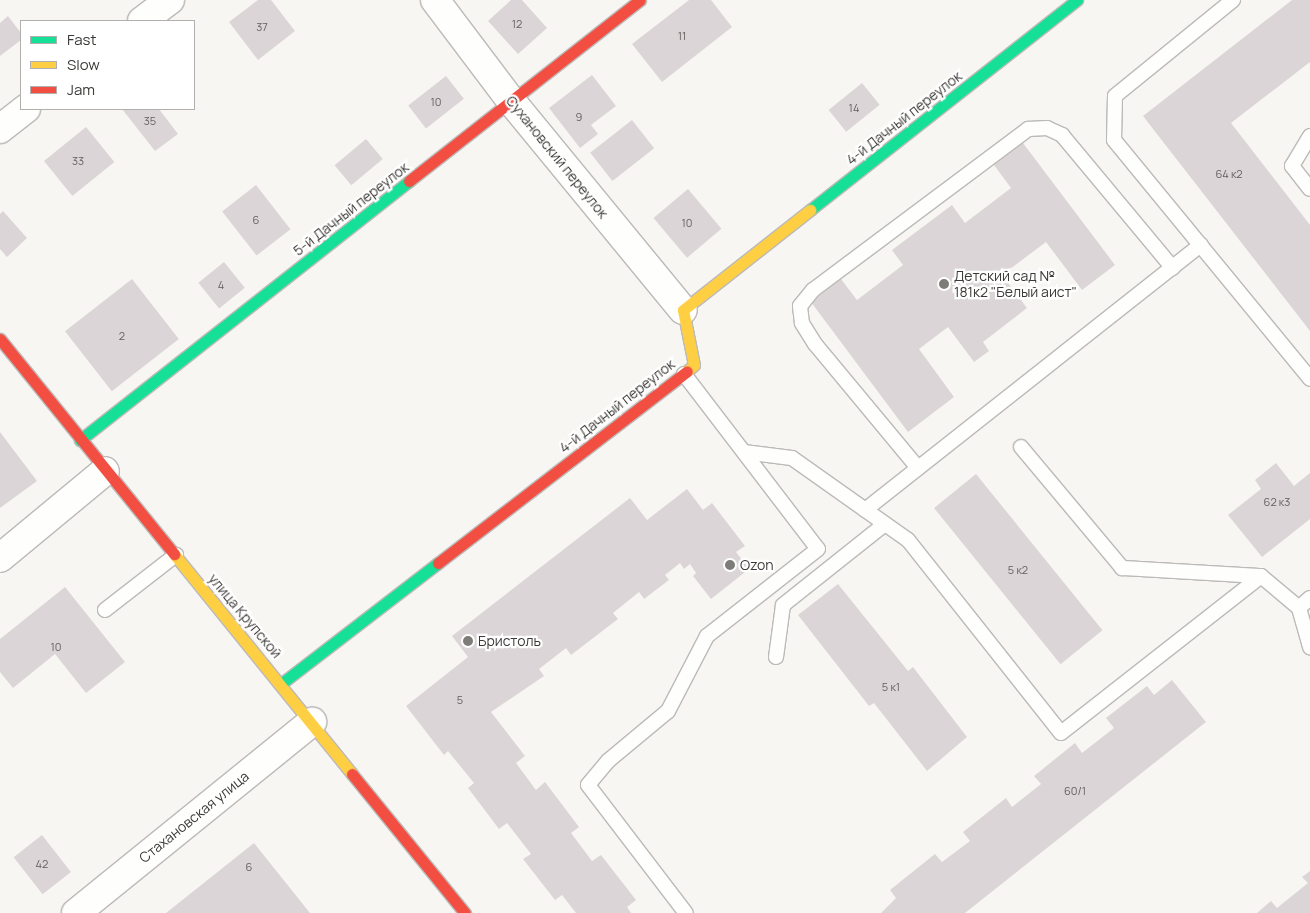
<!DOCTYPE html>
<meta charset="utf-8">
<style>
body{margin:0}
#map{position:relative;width:1310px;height:913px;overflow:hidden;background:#f8f6f3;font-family:Manrope,sans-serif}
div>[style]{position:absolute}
.building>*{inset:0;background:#dcd5d7;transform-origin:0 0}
.roads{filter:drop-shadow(1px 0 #bcbab8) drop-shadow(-1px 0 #bcbab8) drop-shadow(0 1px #bcbab8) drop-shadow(0 -1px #bcbab8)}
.lane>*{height:14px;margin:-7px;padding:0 7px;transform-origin:7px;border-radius:7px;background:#fefefd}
.street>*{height:28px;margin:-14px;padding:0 14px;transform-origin:14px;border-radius:14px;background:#fefefd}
.fast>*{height:11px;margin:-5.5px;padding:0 5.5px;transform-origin:5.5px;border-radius:5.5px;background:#16e098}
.slow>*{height:11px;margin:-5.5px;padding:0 5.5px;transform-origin:5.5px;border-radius:5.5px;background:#ffcf43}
.jam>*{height:11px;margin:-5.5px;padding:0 5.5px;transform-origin:5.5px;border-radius:5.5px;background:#f24e42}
.dots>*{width:14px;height:14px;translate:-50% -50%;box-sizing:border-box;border:2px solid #fff;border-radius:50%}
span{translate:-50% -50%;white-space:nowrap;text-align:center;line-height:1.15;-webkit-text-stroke:4.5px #fff;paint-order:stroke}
.number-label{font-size:11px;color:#64615f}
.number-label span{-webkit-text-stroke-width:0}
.street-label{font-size:14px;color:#3c3a37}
.poi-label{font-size:14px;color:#3c3a37}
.left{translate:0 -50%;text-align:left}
.legend{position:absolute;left:20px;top:20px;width:175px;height:90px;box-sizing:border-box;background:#fff;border:1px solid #b1b0af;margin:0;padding:6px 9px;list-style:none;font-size:15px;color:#3c3a37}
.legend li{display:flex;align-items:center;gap:10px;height:25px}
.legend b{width:25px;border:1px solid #b1b0af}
</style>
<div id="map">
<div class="building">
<div style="clip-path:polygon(258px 0,271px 0,295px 31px,258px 60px,229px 22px)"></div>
<div style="clip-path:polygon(511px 0,522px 0,547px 28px,518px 54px,488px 21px)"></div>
<div style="clip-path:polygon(689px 0,711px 0,732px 27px,662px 82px,632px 44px)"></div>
<div style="clip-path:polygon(1292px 0,1310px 0,1310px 62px,1231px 123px,1310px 225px,1310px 331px,1143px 116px)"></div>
<div style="clip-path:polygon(8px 16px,21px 33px,21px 40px,0 56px,0 23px)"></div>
<div style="clip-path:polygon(592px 75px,616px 106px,591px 125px,598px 134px,580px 148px,549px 108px)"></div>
<div style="left:446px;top:76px;width:29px;height:48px;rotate:52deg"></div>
<div style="left:862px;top:83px;width:28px;height:43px;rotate:51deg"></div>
<div style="clip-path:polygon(122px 109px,159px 109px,178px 134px,155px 151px)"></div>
<div style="left:632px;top:120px;width:36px;height:53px;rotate:52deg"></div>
<div style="left:86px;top:127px;width:45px;height:54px;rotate:51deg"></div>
<div style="left:366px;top:139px;width:26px;height:41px;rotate:50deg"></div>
<div style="clip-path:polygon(1023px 143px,1115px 265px,1082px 290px,1046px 242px,1002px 275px,1027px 308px,983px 342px,989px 351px,974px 362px,948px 327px,919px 349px,954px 397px,908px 432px,811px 302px,841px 279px,857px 300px,903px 265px,892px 250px,952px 205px,965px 223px,1011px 188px,994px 165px)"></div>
<div style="left:256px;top:185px;width:56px;height:43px;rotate:52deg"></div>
<div style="left:688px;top:189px;width:52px;height:45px;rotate:50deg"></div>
<div style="clip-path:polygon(3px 211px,27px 238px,7px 257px,0 249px,0 214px)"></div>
<div style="left:224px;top:262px;width:33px;height:33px;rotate:51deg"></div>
<div style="left:132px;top:279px;width:76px;height:85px;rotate:52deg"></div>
<div style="clip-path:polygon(0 432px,37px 481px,0 508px)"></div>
<div style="clip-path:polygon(1276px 463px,1294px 486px,1310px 473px,1310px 519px,1262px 557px,1228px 515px,1261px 489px,1255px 480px)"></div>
<div style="left:976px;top:474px;width:201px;height:54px;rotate:51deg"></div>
<div style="clip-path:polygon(687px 489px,703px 510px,712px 503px,745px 546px,736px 552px,749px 569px,711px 599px,693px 576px,696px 573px,690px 564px,684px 569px,680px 563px,665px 575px,669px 580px,644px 599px,639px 592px,613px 613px,618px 619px,571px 655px,566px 648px,539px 669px,544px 676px,491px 712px,525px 756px,516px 763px,536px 790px,545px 782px,579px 827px,571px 833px,592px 861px,601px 855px,636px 900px,627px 907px,631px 913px,576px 913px,562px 895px,555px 900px,523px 859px,531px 854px,507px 823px,499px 829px,468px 788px,474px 783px,448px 751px,444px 755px,406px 706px,468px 657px,452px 636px,630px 498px,647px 520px)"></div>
<div style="clip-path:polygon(838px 584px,908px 671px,913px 667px,967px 737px,927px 771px,874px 703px,869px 706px,798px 615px)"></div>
<div style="clip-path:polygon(65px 587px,125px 662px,86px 693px,55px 654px,13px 688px,0 672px,0 639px)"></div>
<div style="clip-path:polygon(1172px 680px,1206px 722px,965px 913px,881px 913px,896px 898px,890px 890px,935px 854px,942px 862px,970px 841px,963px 832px,1006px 798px,1012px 807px,1041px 784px,1034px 776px,1075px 743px,1082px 753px,1114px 728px,1106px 718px,1147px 686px,1154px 695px)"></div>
<div style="left:42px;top:835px;width:47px;height:36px;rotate:52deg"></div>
<div style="clip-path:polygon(254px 843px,310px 913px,166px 913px)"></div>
<div style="clip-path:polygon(1310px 871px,1310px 913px,1257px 913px,1271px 901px,1277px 908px,1308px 883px,1302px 877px)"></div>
</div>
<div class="roads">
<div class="lane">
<div style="left:1233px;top:0;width:152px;rotate:140.9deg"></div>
<div style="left:1115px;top:96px;width:44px;rotate:91.3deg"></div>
<div style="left:1114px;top:140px;width:309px;rotate:50.6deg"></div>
<div style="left:1310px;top:136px;width:35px;rotate:121deg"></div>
<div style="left:1292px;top:166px;width:29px;rotate:52deg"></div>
<div style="left:684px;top:374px;width:220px;rotate:52.6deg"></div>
<div style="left:818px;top:549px;width:141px;rotate:141.9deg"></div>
<div style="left:707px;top:636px;width:85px;rotate:117.5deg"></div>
<div style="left:668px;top:711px;width:78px;rotate:140.2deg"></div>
<div style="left:608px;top:761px;width:31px;rotate:130deg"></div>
<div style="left:588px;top:785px;width:161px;rotate:52.6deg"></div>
<div style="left:1021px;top:447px;width:158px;rotate:50.1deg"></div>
<div style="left:1122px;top:568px;width:139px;rotate:3.3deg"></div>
<div style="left:744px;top:452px;width:48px;rotate:7.1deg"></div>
<div style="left:792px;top:458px;width:142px;rotate:35.3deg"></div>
<div style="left:908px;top:540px;width:246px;rotate:51.6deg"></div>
<div style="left:1061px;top:733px;width:254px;rotate:-38.1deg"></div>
<div style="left:1261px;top:576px;width:50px;rotate:40.1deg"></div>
<div style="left:918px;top:468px;width:161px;rotate:-129.7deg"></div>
<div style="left:815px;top:344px;width:25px;rotate:-122deg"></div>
<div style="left:802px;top:323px;width:17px;rotate:-97deg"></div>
<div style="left:800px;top:306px;width:21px;rotate:-51deg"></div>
<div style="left:813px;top:290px;width:269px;rotate:-36.8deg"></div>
<div style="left:1028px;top:129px;width:19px;rotate:-3deg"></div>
<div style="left:1047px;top:128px;width:17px;rotate:25deg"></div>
<div style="left:1062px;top:135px;width:173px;rotate:50.2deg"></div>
<div style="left:865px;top:510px;width:428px;rotate:-38.3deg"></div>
<div style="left:1310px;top:598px;width:15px;rotate:138deg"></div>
<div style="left:1299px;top:608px;width:41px;rotate:74.2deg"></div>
<div style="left:105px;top:610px;width:90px;rotate:-37.8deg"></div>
<div style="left:776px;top:657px;width:52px;rotate:-82.3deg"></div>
<div style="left:783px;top:605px;width:130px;rotate:-38.5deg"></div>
</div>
<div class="street">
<div style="left:435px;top:0;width:128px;rotate:53deg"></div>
<div style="left:512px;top:102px;width:269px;rotate:50.6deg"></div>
<div style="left:142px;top:21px;width:35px;rotate:-37deg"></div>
<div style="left:0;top:129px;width:33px;rotate:-38deg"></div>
<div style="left:0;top:558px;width:136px;rotate:-39.6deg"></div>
<div style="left:76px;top:913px;width:304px;rotate:-39deg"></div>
</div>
<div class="fast">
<div style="left:810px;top:210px;width:340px;rotate:-38.2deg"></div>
<div style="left:80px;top:440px;width:419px;rotate:-38.2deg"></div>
<div style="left:282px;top:683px;width:197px;rotate:-37.6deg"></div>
</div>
<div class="slow">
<div style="left:687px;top:371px;width:9px;rotate:-41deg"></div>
<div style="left:694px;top:365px;width:56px;rotate:-101.3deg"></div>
<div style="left:683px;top:310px;width:162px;rotate:-38.2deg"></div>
<div style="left:174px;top:554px;width:283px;rotate:51deg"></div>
</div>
<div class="jam">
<div style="left:409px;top:181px;width:293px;rotate:-38.1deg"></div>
<div style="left:0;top:339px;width:277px;rotate:51deg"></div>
<div style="left:438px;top:563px;width:314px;rotate:-37.6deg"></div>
<div style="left:352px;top:774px;width:179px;rotate:50.9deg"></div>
</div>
</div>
<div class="dots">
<div style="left:944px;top:284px;background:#7e7c79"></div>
<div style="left:730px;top:565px;background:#7e7c79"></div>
<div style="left:468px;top:641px;background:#7e7c79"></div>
</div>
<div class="number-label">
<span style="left:517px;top:24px">12</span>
<span style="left:262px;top:27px">37</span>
<span style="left:682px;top:36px">11</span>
<span style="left:436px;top:102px">10</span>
<span style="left:854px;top:108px">14</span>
<span style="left:579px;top:117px">9</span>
<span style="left:150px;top:121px">35</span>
<span style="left:78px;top:161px">33</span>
<span style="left:1229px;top:174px">64 к2</span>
<span style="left:256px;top:220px">6</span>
<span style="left:687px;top:223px">10</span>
<span style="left:221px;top:285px">4</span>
<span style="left:122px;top:336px">2</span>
<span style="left:1277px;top:502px">62 к3</span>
<span style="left:1018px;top:570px">5 к2</span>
<span style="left:56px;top:647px">10</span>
<span style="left:891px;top:687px">5 к1</span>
<span style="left:460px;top:700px">5</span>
<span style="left:1075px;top:791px">60/1</span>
<span style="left:42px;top:864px">42</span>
<span style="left:249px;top:867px">6</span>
</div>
<div class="street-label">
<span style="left:904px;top:118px;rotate:-38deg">4-й Дачный переулок</span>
<span style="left:557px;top:157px;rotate:51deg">Сухановский переулок</span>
<span style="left:351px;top:209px;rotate:-38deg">5-й Дачный переулок</span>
<span style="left:617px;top:406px;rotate:-38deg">4-й Дачный переулок</span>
<span style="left:245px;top:616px;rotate:50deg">улица Крупской</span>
<span style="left:194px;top:817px;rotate:-39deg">Стахановская улица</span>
</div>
<div class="poi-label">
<span class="left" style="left:954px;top:284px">Детский сад №<br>181к2 "Белый аист"</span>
<span class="left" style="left:740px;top:565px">Ozon</span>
<span class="left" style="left:478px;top:641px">Бристоль</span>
</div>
<ul class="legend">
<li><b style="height:6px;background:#16e098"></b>Fast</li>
<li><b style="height:6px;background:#ffcf43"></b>Slow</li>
<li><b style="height:6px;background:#f24e42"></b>Jam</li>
</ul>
</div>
